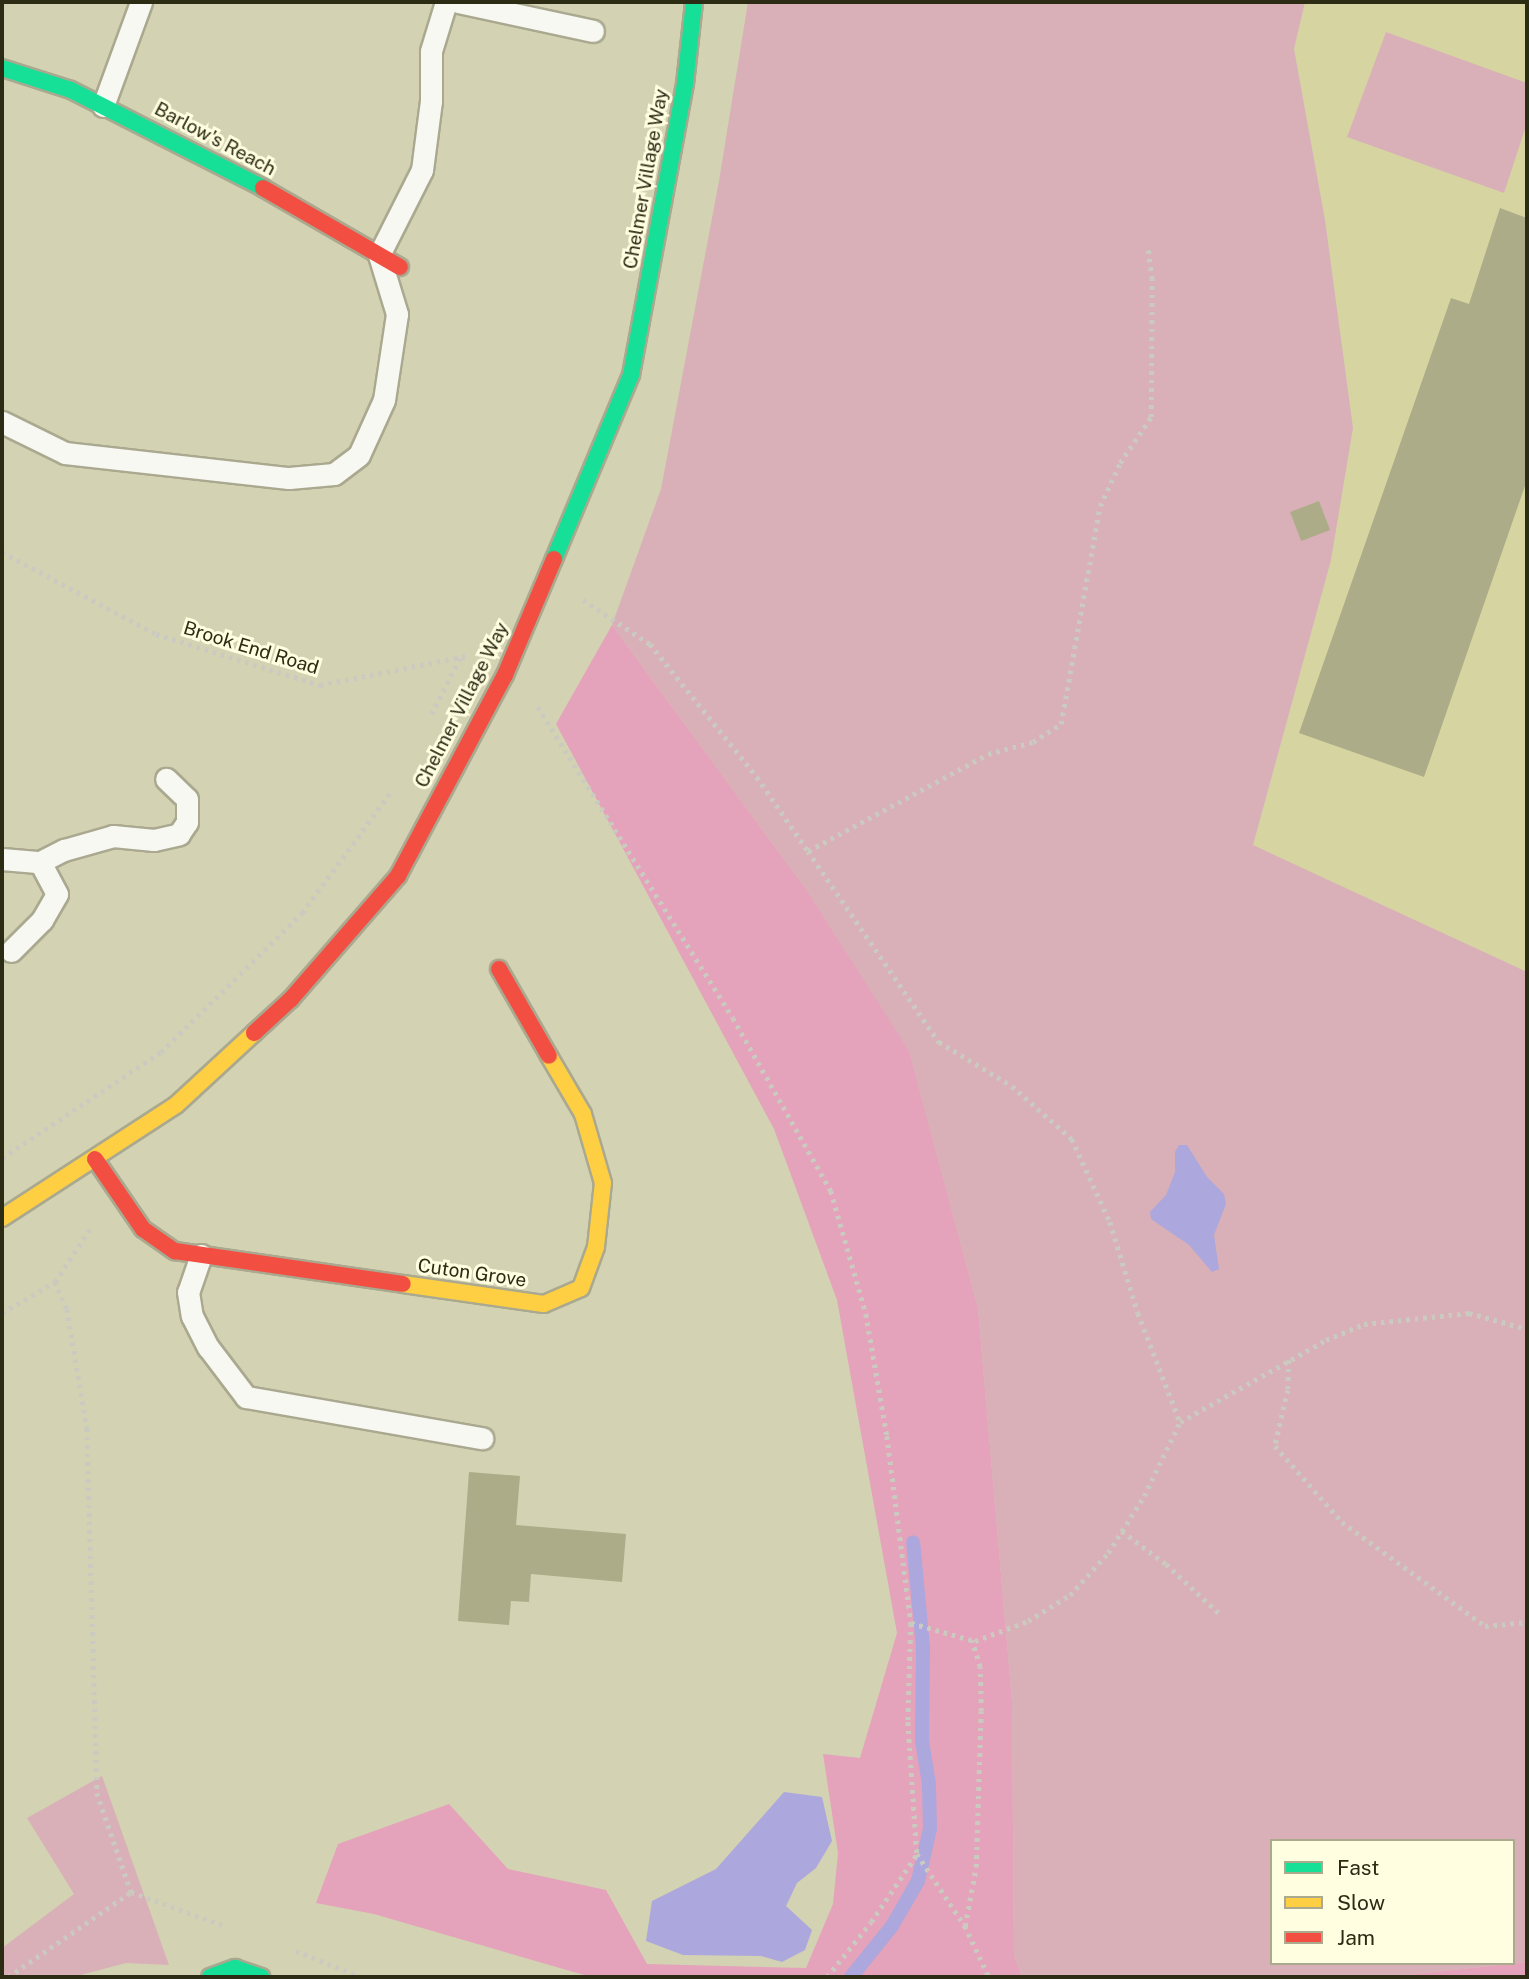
<!DOCTYPE html>
<style>
body{margin:0}
#map{position:relative;width:1529px;height:1979px;overflow:hidden;background:#d3d2b2;font-family:"Public Sans",sans-serif}
div>[style]{position:absolute}
.built>*{inset:0;background:#d6d4a1}
.green>*{inset:0;background:#d9b0b8}
.forest>*{inset:0;background:#e4a3ba}
.water>*{inset:0;background:#aca7dc}
.stream>*{height:14px;margin:-7px;padding:0 7px;transform-origin:7px;border-radius:7px;background:#aca7dc}
.building>*{inset:0;background:#adac88;transform-origin:0 0}
.path>*{height:4.5px;margin-top:-2.25px;transform-origin:0;background:repeating-linear-gradient(90deg,#cacac0 0 3.5px,transparent 0 8.5px)}
.roads{filter:drop-shadow(2px 0 #aaa990) drop-shadow(-2px 0 #aaa990) drop-shadow(0 2px #aaa990) drop-shadow(0 -2px #aaa990)}
.lane>*{height:21px;margin:-10.5px;padding:0 10.5px;transform-origin:10.5px;border-radius:10.5px;background:#f8f8f3}
.fast>*{height:16px;margin:-8px;padding:0 8px;transform-origin:8px;border-radius:8px;background:#16e098}
.slow>*{height:16px;margin:-8px;padding:0 8px;transform-origin:8px;border-radius:8px;background:#ffcf43}
.jam>*{height:16px;margin:-8px;padding:0 8px;transform-origin:8px;border-radius:8px;background:#f24e42}
span{translate:-50% -50%;white-space:nowrap;text-align:center;line-height:1.15;-webkit-text-stroke:6px #fffee1;paint-order:stroke}
.street-label{font-size:19px;color:#2c2b14}
.frame{position:absolute;inset:0;border:4px solid #2c2b14;pointer-events:none}
.legend{position:absolute;left:1270px;top:1839px;width:245px;height:126px;box-sizing:border-box;background:#fffee1;border:2px solid #abaa8f;margin:0;padding:9px 12px;list-style:none;font-size:21px;color:#2c2b14}
.legend li{display:flex;align-items:center;gap:14px;height:35px}
.legend b{width:35px;border:2px solid #abaa8f}
</style>
<div id="map">
<div class="built">
<div style="clip-path:polygon(1305px 2px,1527px 2px,1527px 972px,1253px 846px,1331px 560px,1353px 428px,1325px 220px,1294px 49px)"></div>
</div>
<div class="green">
<div style="clip-path:polygon(evenodd,748px 2px,1305px 2px,1294px 49px,1325px 220px,1353px 428px,1331px 560px,1253px 845px,1527px 972px,1527px 1962px,1389px 1977px,1022px 1977px,1014px 1955px,1012px 1701px,978px 1308px,909px 1052px,808px 892px,612px 625px,661px 489px,719px 181px,748px 2px,1272px 1841px,1513px 1841px,1513px 1963px,1272px 1963px,1272px 1841px)"></div>
<div style="clip-path:polygon(1386px 32px,1527px 83px,1527px 123px,1504px 193px,1347px 137px)"></div>
<div style="clip-path:polygon(102px 1776px,169px 1965px,126px 1963px,73px 1977px,2px 1977px,2px 1948px,74px 1894px,27px 1818px)"></div>
</div>
<div class="forest">
<div style="clip-path:polygon(612px 625px,808px 892px,909px 1051px,978px 1308px,1012px 1701px,1014px 1955px,1022px 1977px,591px 1977px,374px 1914px,316px 1903px,338px 1844px,449px 1804px,508px 1869px,606px 1890px,647px 1964px,806px 1968px,833px 1904px,838px 1853px,823px 1754px,860px 1758px,897px 1633px,837px 1300px,774px 1129px,556px 724px)"></div>
<div style="clip-path:polygon(1527px 1962px,1527px 1977px,1389px 1977px)"></div>
</div>
<div class="water">
<div style="clip-path:polygon(1179px 1145px,1187px 1145px,1207px 1177px,1224px 1194px,1226px 1204px,1214px 1235px,1219px 1269px,1212px 1272px,1189px 1245px,1151px 1219px,1150px 1212px,1166px 1195px,1175px 1172px,1175px 1152px)"></div>
<div style="clip-path:polygon(784px 1792px,822px 1797px,832px 1841px,816px 1868px,797px 1883px,786px 1906px,812px 1930px,805px 1950px,782px 1962px,761px 1956px,683px 1955px,646px 1941px,652px 1901px,716px 1869px)"></div>
</div>
<div class="stream">
<div style="left:851px;top:1977px;width:65px;rotate:-51.2deg"></div>
<div style="left:892px;top:1926px;width:52px;rotate:-60deg"></div>
<div style="left:918px;top:1881px;width:53px;rotate:-77deg"></div>
<div style="left:930px;top:1829px;width:45px;rotate:-91.3deg"></div>
<div style="left:929px;top:1784px;width:44px;rotate:-99.2deg"></div>
<div style="left:922px;top:1741px;width:94px;rotate:-89.4deg"></div>
<div style="left:923px;top:1647px;width:105px;rotate:-95.4deg"></div>
</div>
<div class="building">
<div style="clip-path:polygon(1500px 208px,1527px 218px,1527px 480px,1424px 777px,1299px 733px,1451px 298px,1469px 304px)"></div>
<div style="left:1319px;top:501px;width:31px;height:31px;rotate:69deg"></div>
<div style="clip-path:polygon(469px 1472px,520px 1476px,516px 1525px,626px 1534px,622px 1582px,531px 1574px,529px 1602px,511px 1601px,509px 1625px,458px 1621px)"></div>
</div>
<div class="path">
<div style="left:2px;top:552px;width:174px;rotate:28deg"></div>
<div style="left:156px;top:634px;width:172px;rotate:17.3deg"></div>
<div style="left:320px;top:685px;width:149px;rotate:-11.2deg"></div>
<div style="left:583px;top:600px;width:80px;rotate:33.3deg"></div>
<div style="left:650px;top:644px;width:171px;rotate:51.2deg"></div>
<div style="left:757px;top:777px;width:90px;rotate:55.4deg"></div>
<div style="left:808px;top:851px;width:204px;rotate:-28.3deg"></div>
<div style="left:988px;top:754px;width:47px;rotate:-14.9deg"></div>
<div style="left:1033px;top:742px;width:33px;rotate:-33deg"></div>
<div style="left:1061px;top:724px;width:221px;rotate:-79.9deg"></div>
<div style="left:1100px;top:506px;width:47px;rotate:-65.1deg"></div>
<div style="left:1120px;top:463px;width:55px;rotate:-56deg"></div>
<div style="left:1151px;top:417px;width:138px;rotate:-89.6deg"></div>
<div style="left:1152px;top:279px;width:34px;rotate:-98deg"></div>
<div style="left:538px;top:707px;width:367px;rotate:57.9deg"></div>
<div style="left:733px;top:1018px;width:199px;rotate:60.5deg"></div>
<div style="left:831px;top:1191px;width:128px;rotate:74.1deg"></div>
<div style="left:866px;top:1314px;width:124px;rotate:80.2deg"></div>
<div style="left:887px;top:1436px;width:189px;rotate:82.7deg"></div>
<div style="left:911px;top:1623px;width:99px;rotate:91.7deg"></div>
<div style="left:908px;top:1722px;width:132px;rotate:86.1deg"></div>
<div style="left:917px;top:1854px;width:87px;rotate:56.3deg"></div>
<div style="left:965px;top:1926px;width:56px;rotate:64.8deg"></div>
<div style="left:431px;top:714px;width:68px;rotate:-62.7deg"></div>
<div style="left:808px;top:851px;width:232px;rotate:55.6deg"></div>
<div style="left:939px;top:1042px;width:85px;rotate:31.1deg"></div>
<div style="left:1012px;top:1086px;width:80px;rotate:41.5deg"></div>
<div style="left:1072px;top:1139px;width:91px;rotate:65.4deg"></div>
<div style="left:1110px;top:1222px;width:95px;rotate:72.9deg"></div>
<div style="left:1138px;top:1313px;width:117px;rotate:68.9deg"></div>
<div style="left:1180px;top:1422px;width:167px;rotate:-29.3deg"></div>
<div style="left:1326px;top:1340px;width:41px;rotate:-22.8deg"></div>
<div style="left:1364px;top:1324px;width:106px;rotate:-6deg"></div>
<div style="left:1469px;top:1313px;width:60px;rotate:15.4deg"></div>
<div style="left:2px;top:1158px;width:191px;rotate:-33.7deg"></div>
<div style="left:161px;top:1052px;width:198px;rotate:-44.6deg"></div>
<div style="left:302px;top:913px;width:149px;rotate:-53.7deg"></div>
<div style="left:55px;top:1282px;width:30px;rotate:66deg"></div>
<div style="left:67px;top:1309px;width:121px;rotate:80.5deg"></div>
<div style="left:87px;top:1428px;width:365px;rotate:88.4deg"></div>
<div style="left:97px;top:1793px;width:105px;rotate:71deg"></div>
<div style="left:2px;top:1313px;width:61px;rotate:-30.3deg"></div>
<div style="left:55px;top:1282px;width:64px;rotate:-56.6deg"></div>
<div style="left:1289px;top:1360px;width:30px;rotate:92deg"></div>
<div style="left:1288px;top:1390px;width:57px;rotate:103.1deg"></div>
<div style="left:1275px;top:1446px;width:101px;rotate:48.6deg"></div>
<div style="left:1342px;top:1522px;width:177px;rotate:36deg"></div>
<div style="left:1485px;top:1626px;width:42px;rotate:-5.4deg"></div>
<div style="left:1122px;top:1531px;width:55px;rotate:36.9deg"></div>
<div style="left:1166px;top:1564px;width:76px;rotate:42.9deg"></div>
<div style="left:911px;top:1623px;width:66px;rotate:15.7deg"></div>
<div style="left:975px;top:1641px;width:57px;rotate:-20.7deg"></div>
<div style="left:1028px;top:1621px;width:49px;rotate:-31.8deg"></div>
<div style="left:1070px;top:1595px;width:57px;rotate:-47.9deg"></div>
<div style="left:1108px;top:1553px;width:67px;rotate:-57.7deg"></div>
<div style="left:1144px;top:1496px;width:82px;rotate:-64.1deg"></div>
<div style="left:131px;top:1892px;width:97px;rotate:19.9deg"></div>
<div style="left:965px;top:1926px;width:60px;rotate:-79.4deg"></div>
<div style="left:976px;top:1867px;width:156px;rotate:-88.2deg"></div>
<div style="left:981px;top:1711px;width:44px;rotate:-91.3deg"></div>
<div style="left:980px;top:1667px;width:28px;rotate:-107deg"></div>
<div style="left:296px;top:1951px;width:69px;rotate:22.1deg"></div>
<div style="left:8px;top:1977px;width:150px;rotate:-34.6deg"></div>
<div style="left:827px;top:1977px;width:70px;rotate:-51.3deg"></div>
<div style="left:871px;top:1922px;width:82px;rotate:-55.9deg"></div>
</div>
<div class="roads">
<div class="lane">
<div style="left:458px;top:2px;width:138px;rotate:12.1deg"></div>
<div style="left:103px;top:106px;width:111px;rotate:-69.9deg"></div>
<div style="left:2px;top:422px;width:70px;rotate:26.2deg"></div>
<div style="left:65px;top:453px;width:225px;rotate:6.4deg"></div>
<div style="left:289px;top:478px;width:45px;rotate:-5.1deg"></div>
<div style="left:334px;top:474px;width:31px;rotate:-37deg"></div>
<div style="left:359px;top:455px;width:60px;rotate:-65.6deg"></div>
<div style="left:384px;top:400px;width:87px;rotate:-81.4deg"></div>
<div style="left:397px;top:314px;width:62px;rotate:-107deg"></div>
<div style="left:379px;top:255px;width:95px;rotate:-63.2deg"></div>
<div style="left:422px;top:170px;width:70px;rotate:-82.6deg"></div>
<div style="left:431px;top:101px;width:50px;rotate:-90deg"></div>
<div style="left:431px;top:51px;width:51px;rotate:-73deg"></div>
<div style="left:2px;top:859px;width:38px;rotate:5deg"></div>
<div style="left:40px;top:862px;width:27px;rotate:-27deg"></div>
<div style="left:64px;top:850px;width:51px;rotate:-15.9deg"></div>
<div style="left:113px;top:836px;width:41px;rotate:5.6deg"></div>
<div style="left:154px;top:840px;width:26px;rotate:-13deg"></div>
<div style="left:179px;top:834px;width:14px;rotate:-56deg"></div>
<div style="left:187px;top:822px;width:23px;rotate:-90deg"></div>
<div style="left:187px;top:799px;width:29px;rotate:-136deg"></div>
<div style="left:11px;top:951px;width:44px;rotate:-45deg"></div>
<div style="left:42px;top:920px;width:30px;rotate:-60deg"></div>
<div style="left:57px;top:894px;width:36px;rotate:-118deg"></div>
<div style="left:201px;top:1255px;width:39px;rotate:109deg"></div>
<div style="left:188px;top:1292px;width:24px;rotate:81deg"></div>
<div style="left:192px;top:1316px;width:35px;rotate:63deg"></div>
<div style="left:208px;top:1347px;width:63px;rotate:52.8deg"></div>
<div style="left:246px;top:1397px;width:240px;rotate:9.9deg"></div>
</div>
<div class="fast">
<div style="left:2px;top:68px;width:72px;rotate:17.7deg"></div>
<div style="left:71px;top:90px;width:216px;rotate:27deg"></div>
<div style="left:554px;top:559px;width:199px;rotate:-67.3deg"></div>
<div style="left:631px;top:375px;width:296px;rotate:-79.5deg"></div>
<div style="left:685px;top:84px;width:82px;rotate:-83.7deg"></div>
<div style="left:210px;top:1977px;width:27px;rotate:-20deg"></div>
<div style="left:235px;top:1968px;width:28px;rotate:19deg"></div>
</div>
<div class="slow">
<div style="left:2px;top:1218px;width:207px;rotate:-33deg"></div>
<div style="left:176px;top:1105px;width:106px;rotate:-42.7deg"></div>
<div style="left:403px;top:1284px;width:142px;rotate:8.1deg"></div>
<div style="left:544px;top:1304px;width:40px;rotate:-23.4deg"></div>
<div style="left:581px;top:1288px;width:44px;rotate:-69.9deg"></div>
<div style="left:596px;top:1247px;width:64px;rotate:-83.8deg"></div>
<div style="left:603px;top:1183px;width:72px;rotate:-106.2deg"></div>
<div style="left:583px;top:1114px;width:67px;rotate:-120.4deg"></div>
</div>
<div class="jam">
<div style="left:263px;top:188px;width:158px;rotate:30deg"></div>
<div style="left:499px;top:969px;width:100px;rotate:60.1deg"></div>
<div style="left:254px;top:1033px;width:50px;rotate:-42.6deg"></div>
<div style="left:291px;top:999px;width:163px;rotate:-49deg"></div>
<div style="left:398px;top:876px;width:228px;rotate:-62deg"></div>
<div style="left:505px;top:675px;width:126px;rotate:-67.1deg"></div>
<div style="left:95px;top:1159px;width:85px;rotate:55.6deg"></div>
<div style="left:143px;top:1229px;width:39px;rotate:35deg"></div>
<div style="left:175px;top:1251px;width:230px;rotate:8.2deg"></div>
</div>
</div>
<div class="street-label">
<span style="left:215px;top:139px;rotate:28deg">Barlow's Reach</span>
<span style="left:646px;top:179px;rotate:-80deg">Chelmer Village Way</span>
<span style="left:251px;top:648px;rotate:17deg">Brook End Road</span>
<span style="left:462px;top:705px;rotate:-63deg">Chelmer Village Way</span>
<span style="left:472px;top:1273px;rotate:8deg">Cuton Grove</span>
</div>
<div class="frame"></div>
<ul class="legend">
<li><b style="height:9px;background:#16e098"></b>Fast</li>
<li><b style="height:9px;background:#ffcf43"></b>Slow</li>
<li><b style="height:9px;background:#f24e42"></b>Jam</li>
</ul>
</div>
